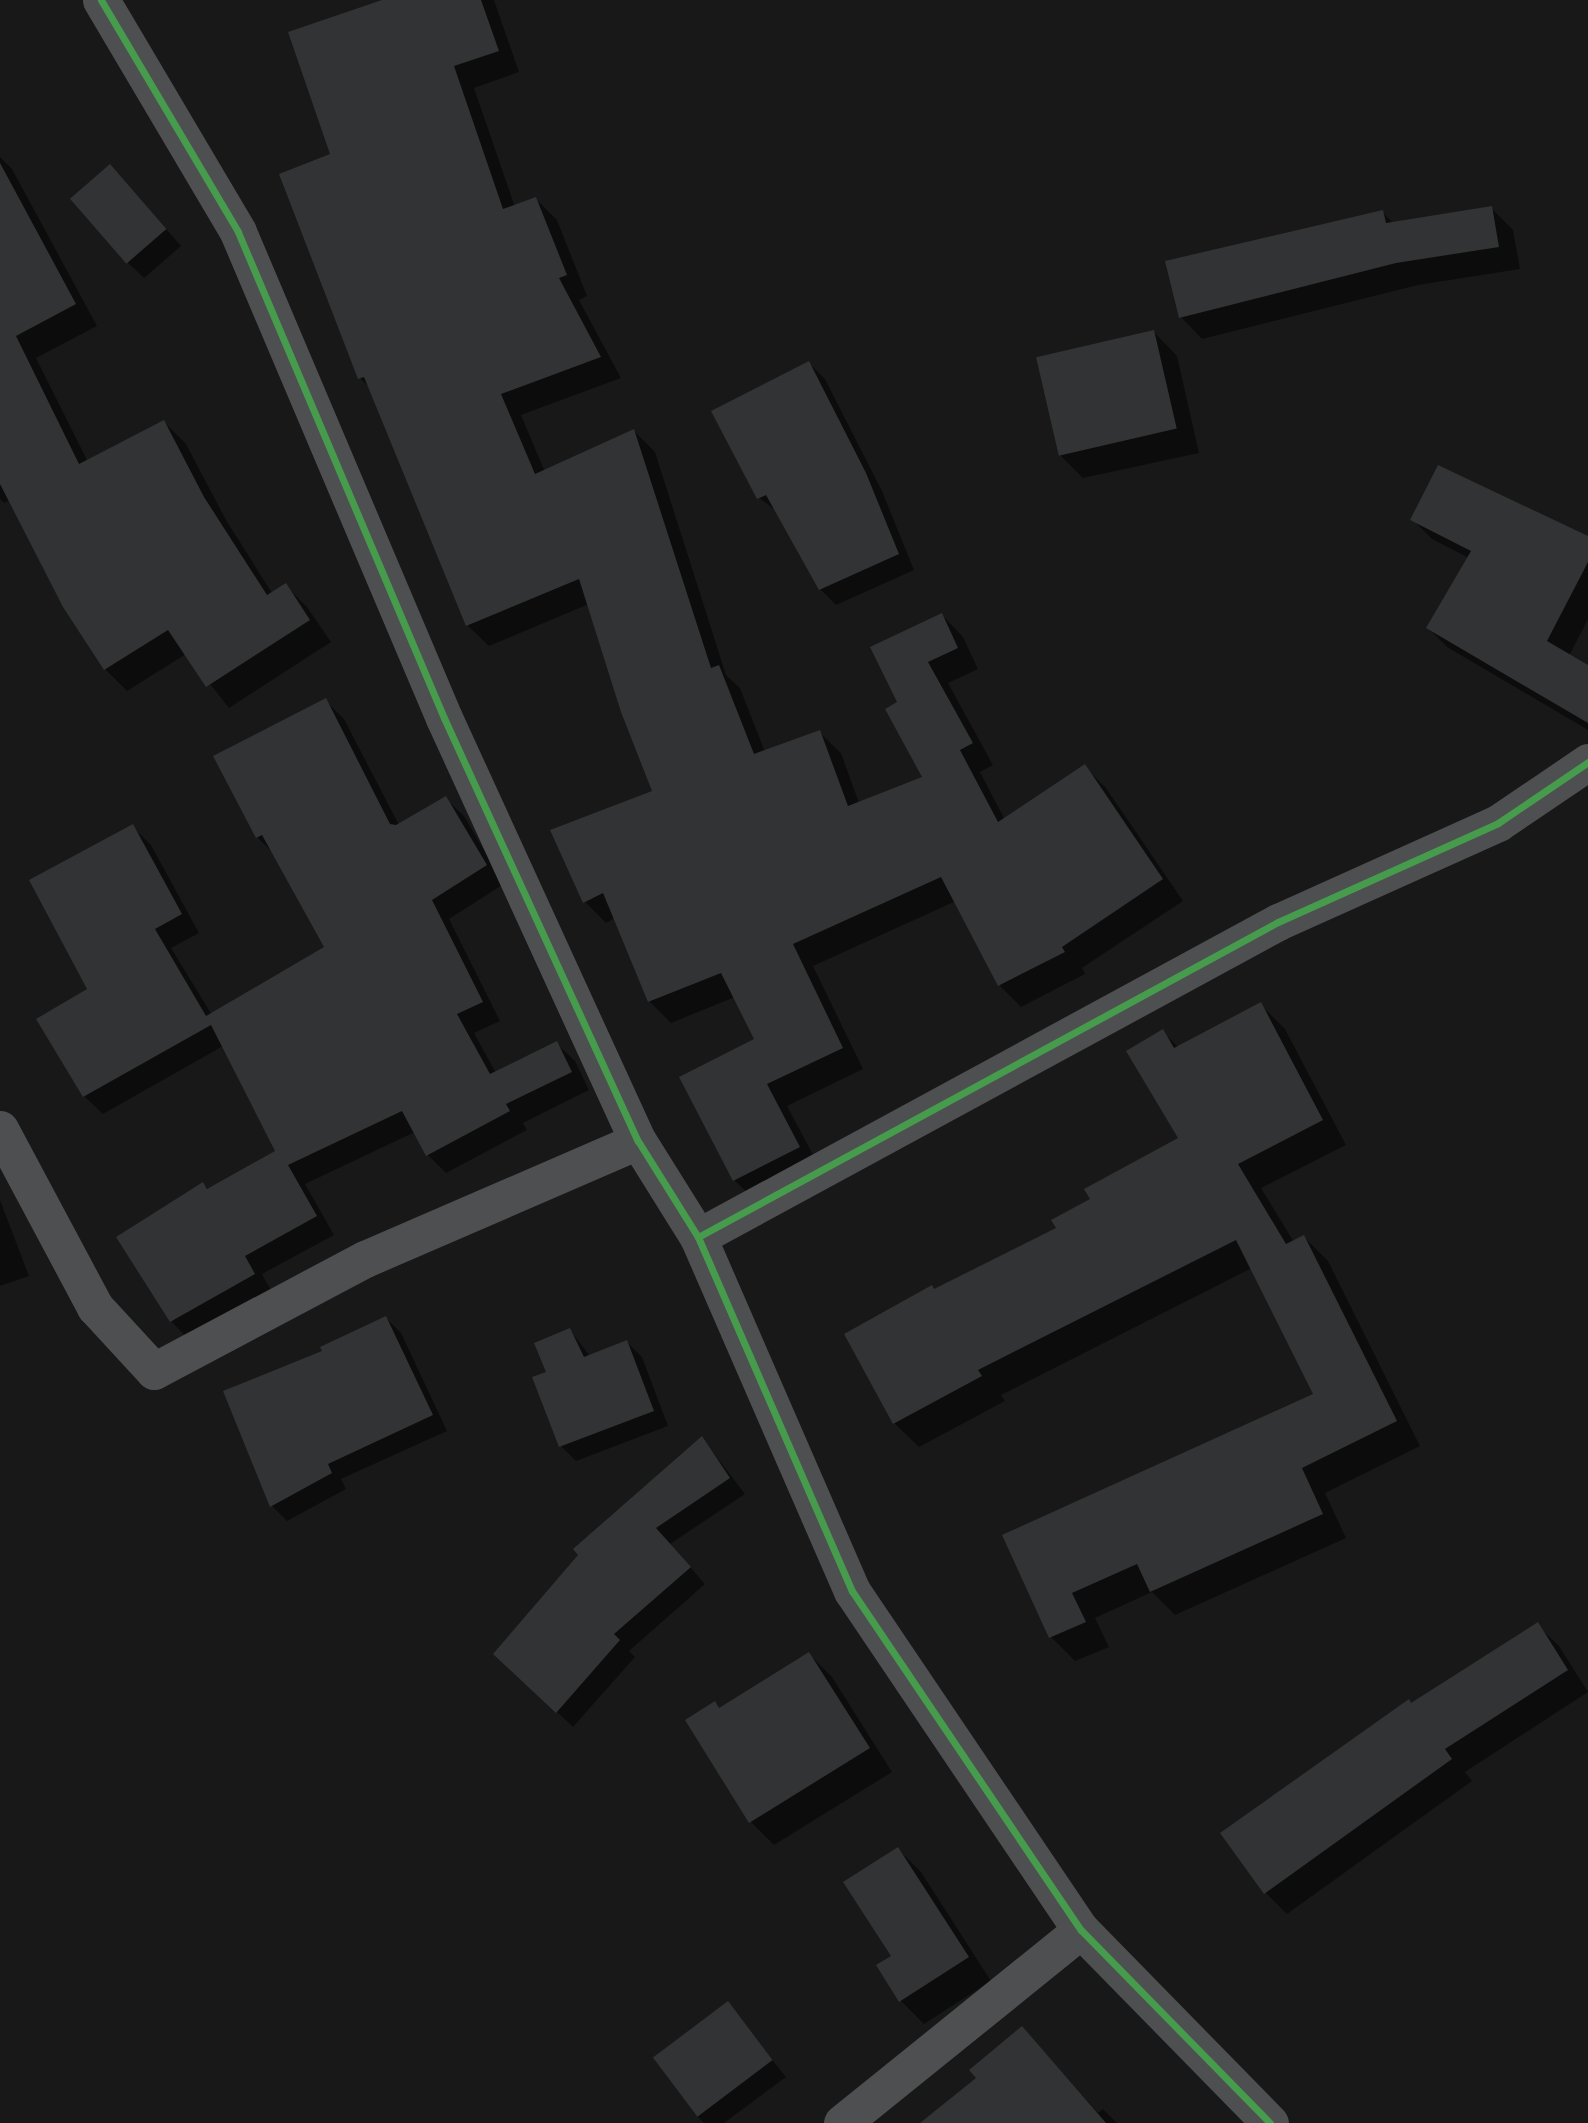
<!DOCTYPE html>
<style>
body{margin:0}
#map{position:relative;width:1588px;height:2123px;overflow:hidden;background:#181818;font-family:"DejaVu Sans",sans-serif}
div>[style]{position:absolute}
.shadow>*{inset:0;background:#0007}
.building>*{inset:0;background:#323334;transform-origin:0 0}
.street>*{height:37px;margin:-18.5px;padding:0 18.5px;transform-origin:18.5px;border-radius:18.5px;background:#4d4f51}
.cycleway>*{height:7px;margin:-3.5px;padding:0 3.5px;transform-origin:3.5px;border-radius:3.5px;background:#469c4c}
span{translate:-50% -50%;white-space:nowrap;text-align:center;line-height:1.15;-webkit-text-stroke:5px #121314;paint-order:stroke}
</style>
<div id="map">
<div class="shadow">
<div style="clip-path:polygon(387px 0,494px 0,519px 72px,474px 88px,515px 207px,536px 199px,557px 220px,587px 296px,579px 300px,621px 378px,521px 415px,545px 472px,634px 431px,655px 452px,726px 675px,740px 688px,765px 752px,819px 732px,841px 753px,859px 803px,924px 778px,899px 703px,942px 615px,963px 637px,978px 669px,948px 683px,993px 765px,980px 772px,1005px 820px,1085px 767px,1106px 788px,1183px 901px,1082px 968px,1085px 974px,1021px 1007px,999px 985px,956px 901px,813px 966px,863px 1069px,787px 1106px,820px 1168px,756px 1201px,734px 1180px,756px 1040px,735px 997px,671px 1023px,649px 1001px,615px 918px,606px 923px,585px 902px,654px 792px,589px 604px,489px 646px,467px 625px,370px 388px,360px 378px,332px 156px)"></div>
<div style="clip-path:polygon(0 157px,12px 169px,97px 326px,36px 358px,88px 462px,164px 422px,186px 444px,226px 520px,272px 593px,285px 585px,307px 607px,331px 642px,229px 708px,186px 654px,127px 691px,105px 669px,10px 500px,4px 503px,0 499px)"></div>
<div style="clip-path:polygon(125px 182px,181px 246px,144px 278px,128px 263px)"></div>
<div style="clip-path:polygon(1491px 208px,1513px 230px,1520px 269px,1418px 285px,1202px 339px,1181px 317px,1382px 212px,1394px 224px)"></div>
<div style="clip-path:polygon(1154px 332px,1177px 356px,1199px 453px,1083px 478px,1060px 455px)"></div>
<div style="clip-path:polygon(809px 363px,825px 379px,882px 491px,914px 570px,836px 605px,820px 589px,778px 512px,759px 498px)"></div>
<div style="clip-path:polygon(1412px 519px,1588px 538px,1588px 619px,1569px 656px,1588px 667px,1588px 730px,1447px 647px,1428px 628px,1469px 558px,1432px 539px)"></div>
<div style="clip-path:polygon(326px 701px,344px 719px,399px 825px,445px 798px,464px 816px,504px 884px,449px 919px,500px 1021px,474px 1033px,496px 1073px,556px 1043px,575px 1061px,589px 1090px,523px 1123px,527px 1130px,446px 1173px,428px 1155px,415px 1132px,305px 1184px,334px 1235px,262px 1274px,272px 1292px,189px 1340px,171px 1321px,203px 1184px,209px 1190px,277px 1152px,223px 1046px,103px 1114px,84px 1096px,89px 990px,132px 826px,151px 845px,199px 933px,171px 948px,212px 1015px,326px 948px,275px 855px,257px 837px)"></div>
<div style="clip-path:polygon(1261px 1005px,1285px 1029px,1346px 1145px,1261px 1188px,1294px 1242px,1304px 1237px,1328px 1261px,1420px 1446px,1325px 1493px,1346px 1538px,1175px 1615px,1152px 1592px,1095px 1618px,1109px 1647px,1075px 1661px,1051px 1637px,1004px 1536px,1316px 1395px,1252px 1268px,1001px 1395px,1005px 1401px,919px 1447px,894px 1423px,934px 1290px,1059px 1229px,1092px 1199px,1180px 1139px,1163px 1032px,1179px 1048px)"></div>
<div style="clip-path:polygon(0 1200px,29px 1276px,0 1286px)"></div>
<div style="clip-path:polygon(386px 1318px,401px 1333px,447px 1431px,341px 1479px,346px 1489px,287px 1521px,272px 1506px,225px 1392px,325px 1352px)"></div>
<div style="clip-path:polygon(570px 1330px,590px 1356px,627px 1342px,642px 1357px,668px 1426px,576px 1461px,561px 1446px)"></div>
<div style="clip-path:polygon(702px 1438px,745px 1494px,670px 1544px,705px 1584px,629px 1651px,635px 1657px,573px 1727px,511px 1669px,580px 1555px)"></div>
<div style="clip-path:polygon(1537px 1625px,1559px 1646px,1588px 1692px,1465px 1772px,1472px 1781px,1287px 1914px,1265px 1892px,1412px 1705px)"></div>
<div style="clip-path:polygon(809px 1654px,832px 1677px,892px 1772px,774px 1845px,751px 1822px,720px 1709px)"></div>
<div style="clip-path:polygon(898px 1849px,921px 1872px,991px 1981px,924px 2024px,901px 2001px,893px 1956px)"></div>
<div style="clip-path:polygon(727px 2003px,786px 2077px,724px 2123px,704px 2123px,697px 2116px)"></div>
<div style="clip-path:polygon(1022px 2028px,1098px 2113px,1103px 2109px,1117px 2123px,923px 2123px,978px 2078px)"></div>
</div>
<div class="building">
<div style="clip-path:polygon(382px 0,481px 0,499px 51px,454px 66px,503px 209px,536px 197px,567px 275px,559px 278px,601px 357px,501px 394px,535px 474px,634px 429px,711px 668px,719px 665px,754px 754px,820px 730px,848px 806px,922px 777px,885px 709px,897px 702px,870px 647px,942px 613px,958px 648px,928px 662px,973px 743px,960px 750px,998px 822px,1085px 764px,1163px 879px,1062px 947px,1065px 952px,998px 986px,941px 877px,793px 944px,843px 1048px,767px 1084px,800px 1147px,733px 1181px,679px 1077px,754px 1039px,721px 973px,648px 1002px,603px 893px,583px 903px,550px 830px,652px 791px,621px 712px,579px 579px,466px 626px,364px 377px,358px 379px,279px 174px,330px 154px,288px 32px)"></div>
<div style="clip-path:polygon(0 163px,76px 304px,16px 336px,79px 464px,164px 420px,204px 497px,267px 595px,286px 583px,310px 620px,206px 687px,168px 630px,104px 670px,63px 607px,0 484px)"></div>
<div style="left:110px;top:164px;width:86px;height:53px;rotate:49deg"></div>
<div style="clip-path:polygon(1492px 206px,1499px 247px,1396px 263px,1179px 318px,1165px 261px,1383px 210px,1386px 223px)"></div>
<div style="left:1154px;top:330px;width:101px;height:121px;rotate:77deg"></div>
<div style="clip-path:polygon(809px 361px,866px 473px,899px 554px,819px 590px,766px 495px,757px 499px,711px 411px)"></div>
<div style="clip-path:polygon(1438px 465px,1588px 536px,1588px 562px,1547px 641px,1588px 665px,1588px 723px,1426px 628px,1471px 551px,1410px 520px)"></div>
<div style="clip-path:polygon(326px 698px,390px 824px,396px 825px,446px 796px,487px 865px,432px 900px,483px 1002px,457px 1014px,490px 1074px,557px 1041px,572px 1072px,506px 1104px,510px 1111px,426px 1156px,402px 1111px,288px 1165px,317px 1216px,245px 1256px,255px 1274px,170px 1322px,116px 1237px,203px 1182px,207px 1189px,275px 1151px,211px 1025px,83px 1097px,36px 1019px,87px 989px,29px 880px,133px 824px,182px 914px,155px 929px,206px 1016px,324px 947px,262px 835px,256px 838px,213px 756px)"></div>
<div style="clip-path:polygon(1261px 1002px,1323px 1120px,1238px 1164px,1286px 1244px,1304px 1235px,1397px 1421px,1302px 1468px,1323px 1514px,1150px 1592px,1137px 1564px,1072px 1593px,1086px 1622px,1049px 1638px,1002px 1535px,1313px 1394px,1236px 1240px,978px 1370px,982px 1376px,893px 1424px,844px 1334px,932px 1285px,934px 1289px,1056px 1228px,1051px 1220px,1090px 1199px,1084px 1189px,1178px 1138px,1126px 1051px,1163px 1029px,1174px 1048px)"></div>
<div style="clip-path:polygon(386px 1316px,433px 1415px,328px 1464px,332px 1473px,270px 1507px,223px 1391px,322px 1351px,320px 1347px)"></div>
<div style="clip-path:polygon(570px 1328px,584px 1357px,627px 1340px,654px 1411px,559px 1447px,532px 1377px,546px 1372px,534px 1343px)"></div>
<div style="clip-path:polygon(702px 1436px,730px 1478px,656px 1528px,691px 1567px,614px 1634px,620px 1640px,556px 1713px,493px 1654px,578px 1555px,573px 1549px)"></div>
<div style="clip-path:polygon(1538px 1622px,1568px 1670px,1445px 1749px,1452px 1759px,1264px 1894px,1220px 1833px,1409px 1699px,1411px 1703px)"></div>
<div style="clip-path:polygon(809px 1652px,870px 1748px,749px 1823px,685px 1720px,715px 1701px,719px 1708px)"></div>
<div style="clip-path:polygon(898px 1847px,969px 1957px,899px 2002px,876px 1965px,891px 1956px,843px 1882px)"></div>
<div style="left:728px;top:2001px;width:74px;height:94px;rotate:53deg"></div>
<div style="clip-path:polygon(1022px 2026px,1106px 2123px,920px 2123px,976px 2078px,969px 2070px)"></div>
</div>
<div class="street">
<div style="left:101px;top:0;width:269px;rotate:59.4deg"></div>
<div style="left:238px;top:232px;width:528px;rotate:67.03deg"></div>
<div style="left:444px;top:718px;width:465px;rotate:65.4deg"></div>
<div style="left:638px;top:1141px;width:113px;rotate:58deg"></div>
<div style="left:698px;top:1237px;width:386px;rotate:66.5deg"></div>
<div style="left:852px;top:1591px;width:409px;rotate:56deg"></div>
<div style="left:1081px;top:1930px;width:270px;rotate:45.6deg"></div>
<div style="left:0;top:1129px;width:202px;rotate:61.9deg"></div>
<div style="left:95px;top:1307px;width:87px;rotate:47.3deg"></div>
<div style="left:154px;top:1371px;width:239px;rotate:-28deg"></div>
<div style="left:365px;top:1259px;width:297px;rotate:-23.4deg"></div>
<div style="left:698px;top:1237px;width:660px;rotate:-28.51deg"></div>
<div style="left:1278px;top:922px;width:241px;rotate:-24.2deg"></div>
<div style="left:1498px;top:823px;width:109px;rotate:-34.1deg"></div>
<div style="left:842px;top:2123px;width:307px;rotate:-38.9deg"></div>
</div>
<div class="cycleway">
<div style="left:101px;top:0;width:269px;rotate:59.4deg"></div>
<div style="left:238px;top:232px;width:528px;rotate:67.03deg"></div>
<div style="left:444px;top:718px;width:465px;rotate:65.4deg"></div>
<div style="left:638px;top:1141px;width:113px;rotate:58deg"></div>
<div style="left:698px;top:1237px;width:386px;rotate:66.5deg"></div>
<div style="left:852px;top:1591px;width:409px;rotate:56deg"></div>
<div style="left:1081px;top:1930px;width:270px;rotate:45.6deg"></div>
<div style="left:698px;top:1237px;width:660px;rotate:-28.51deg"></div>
<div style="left:1278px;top:922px;width:241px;rotate:-24.2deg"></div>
<div style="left:1498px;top:823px;width:109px;rotate:-34.1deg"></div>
</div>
</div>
